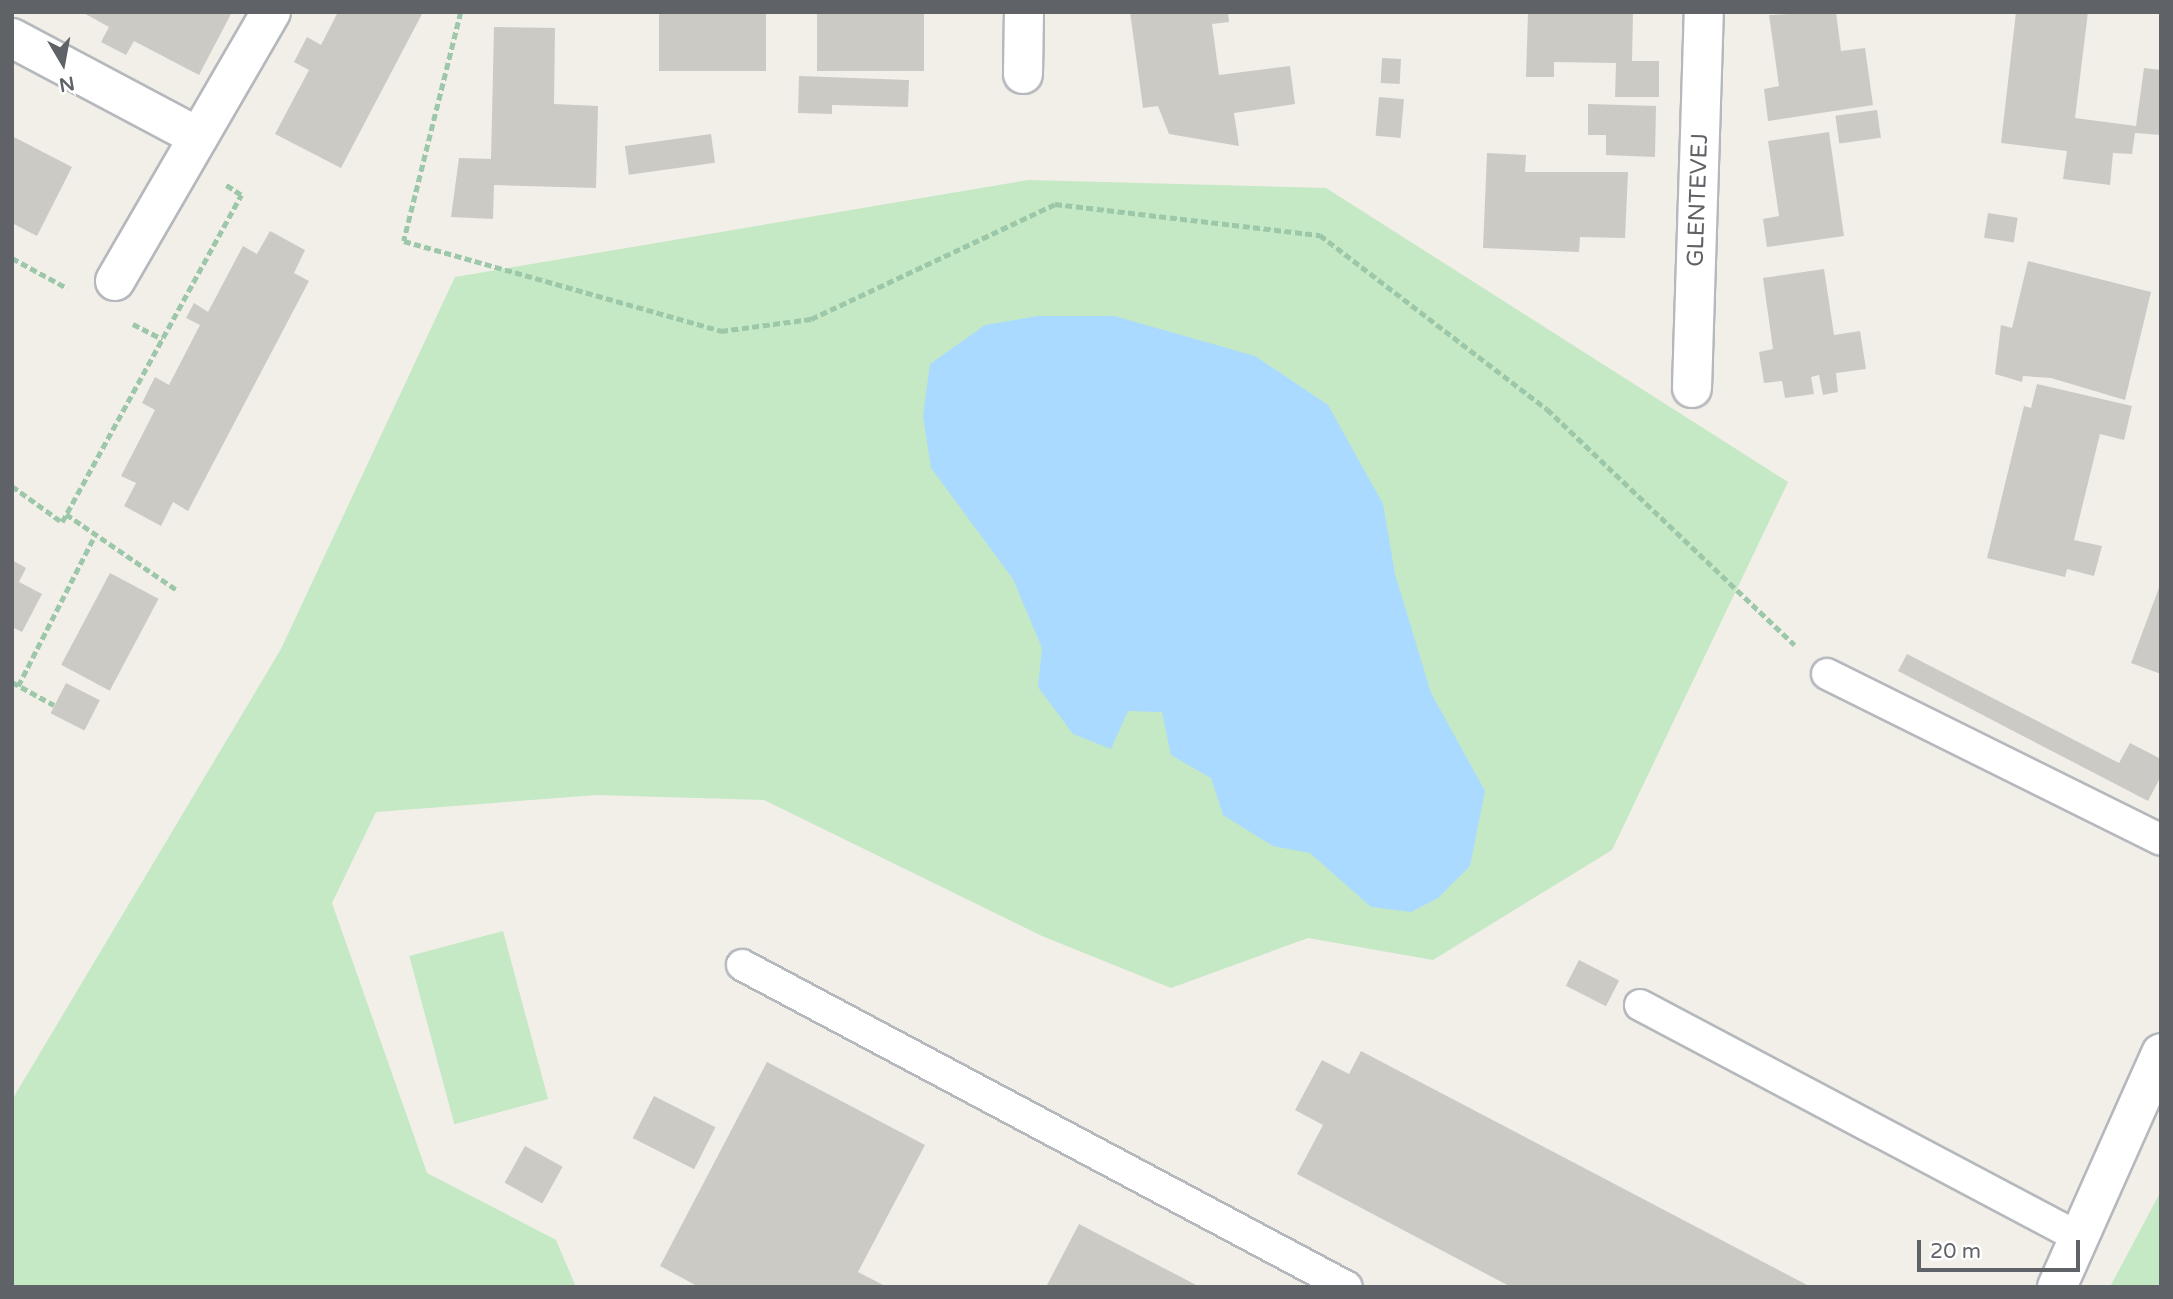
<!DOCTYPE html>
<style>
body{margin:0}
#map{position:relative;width:2173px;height:1299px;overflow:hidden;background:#f1efe8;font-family:"Varela Round",sans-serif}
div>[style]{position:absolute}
.green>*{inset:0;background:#c5e8c5;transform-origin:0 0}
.water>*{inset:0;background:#aadaff}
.building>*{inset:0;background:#cccac5;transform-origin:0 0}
.path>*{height:4.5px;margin-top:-2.25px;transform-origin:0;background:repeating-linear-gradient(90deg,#9cc7a9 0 7px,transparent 0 10.5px)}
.roads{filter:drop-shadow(2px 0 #b5b8bc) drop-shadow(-2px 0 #b5b8bc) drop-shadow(0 2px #b5b8bc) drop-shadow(0 -2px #b5b8bc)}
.service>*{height:30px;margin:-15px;padding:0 15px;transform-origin:15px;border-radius:15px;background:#fff}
.minor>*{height:38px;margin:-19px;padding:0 19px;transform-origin:19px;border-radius:19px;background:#fff}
span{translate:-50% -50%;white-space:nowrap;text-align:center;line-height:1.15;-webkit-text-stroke:6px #fff;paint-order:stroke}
.street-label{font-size:23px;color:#5f6368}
.frame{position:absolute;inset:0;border:14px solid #5f6368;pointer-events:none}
.north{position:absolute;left:28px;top:28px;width:70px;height:70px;-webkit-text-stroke:5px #fff;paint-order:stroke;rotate:170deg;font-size:19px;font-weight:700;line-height:28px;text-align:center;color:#5f6368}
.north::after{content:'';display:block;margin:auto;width:24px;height:32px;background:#5f6368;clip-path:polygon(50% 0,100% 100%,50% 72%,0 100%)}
.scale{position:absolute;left:1917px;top:1240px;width:163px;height:32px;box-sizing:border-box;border:4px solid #5f6368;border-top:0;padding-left:9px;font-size:21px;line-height:24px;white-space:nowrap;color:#5f6368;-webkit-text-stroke:5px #fff;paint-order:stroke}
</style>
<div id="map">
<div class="green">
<div style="clip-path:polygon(1028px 180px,1326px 188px,1788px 482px,1612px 850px,1433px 960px,1308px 938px,1171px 988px,1042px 936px,764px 800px,596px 795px,376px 812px,332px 903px,427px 1173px,556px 1240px,576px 1287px,12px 1287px,12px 1100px,281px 649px,455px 277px)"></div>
<div style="left:503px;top:931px;width:174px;height:97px;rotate:75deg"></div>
<div style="clip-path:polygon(2161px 1191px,2161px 1287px,2112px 1287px,2111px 1285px)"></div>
</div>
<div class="water">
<div style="clip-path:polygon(1038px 316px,1114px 316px,1255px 356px,1328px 405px,1383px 504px,1395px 574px,1431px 693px,1485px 791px,1470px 866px,1438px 898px,1411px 912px,1371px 907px,1310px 853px,1273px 846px,1223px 815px,1211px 778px,1171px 755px,1162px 712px,1128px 711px,1111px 749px,1073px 734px,1038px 687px,1042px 648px,1013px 579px,931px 468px,923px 416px,930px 364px,985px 325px)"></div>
</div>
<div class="building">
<div style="clip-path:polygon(82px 12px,232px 12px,199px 75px,134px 41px,126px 55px,101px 42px,109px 27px)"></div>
<div style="clip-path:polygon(338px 12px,422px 14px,341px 168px,275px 134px,309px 70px,294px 62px,307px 37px,321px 45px)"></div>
<div style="left:659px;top:12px;width:107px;height:59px"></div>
<div style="left:817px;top:12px;width:107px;height:59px"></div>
<div style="clip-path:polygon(1130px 12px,1228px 12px,1229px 22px,1212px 24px,1219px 75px,1290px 66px,1295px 104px,1234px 113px,1239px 146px,1169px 134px,1158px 106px,1143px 108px)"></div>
<div style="clip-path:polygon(1528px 12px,1633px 12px,1632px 61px,1659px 61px,1659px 97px,1615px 97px,1616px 63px,1554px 62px,1554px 77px,1526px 77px)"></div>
<div style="clip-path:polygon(1836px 12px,1841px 51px,1865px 48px,1873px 105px,1768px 121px,1764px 89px,1779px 86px,1769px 15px)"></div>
<div style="clip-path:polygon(2016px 12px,2088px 12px,2075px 118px,2136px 126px,2144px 68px,2161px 70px,2161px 135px,2135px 133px,2132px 154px,2113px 153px,2110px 185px,2063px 179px,2067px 151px,2001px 143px)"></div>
<div style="clip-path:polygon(494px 27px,555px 28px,554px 104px,598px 106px,596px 188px,494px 185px,493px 219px,451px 217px,459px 158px,491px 159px)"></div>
<div style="left:1382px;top:58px;width:19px;height:25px;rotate:3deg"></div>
<div style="clip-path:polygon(799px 76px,909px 80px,908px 107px,832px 105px,832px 114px,798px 113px)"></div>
<div style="left:1379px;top:97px;width:25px;height:39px;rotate:5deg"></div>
<div style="clip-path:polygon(1588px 104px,1656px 106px,1655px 157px,1606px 155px,1606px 135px,1588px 135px)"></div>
<div style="left:1877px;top:110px;width:28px;height:42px;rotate:82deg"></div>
<div style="clip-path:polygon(1829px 132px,1844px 236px,1767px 247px,1763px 219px,1779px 216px,1768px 141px)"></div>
<div style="left:711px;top:134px;width:29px;height:87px;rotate:82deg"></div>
<div style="clip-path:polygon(12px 136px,72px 167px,37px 236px,12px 223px)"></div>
<div style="clip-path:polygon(1487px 153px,1526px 155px,1525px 172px,1628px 172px,1625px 238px,1580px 237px,1579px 252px,1483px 248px)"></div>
<div style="left:1988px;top:213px;width:30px;height:25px;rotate:9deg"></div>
<div style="clip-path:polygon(270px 231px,305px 250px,294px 273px,309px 281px,188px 511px,173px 502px,161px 526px,124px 506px,136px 483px,121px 476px,155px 410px,142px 403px,155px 377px,169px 385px,200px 325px,186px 318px,194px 303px,208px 312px,243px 246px,257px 254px)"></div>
<div style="clip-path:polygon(2028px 261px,2151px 292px,2125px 400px,2051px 378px,2023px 376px,2022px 382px,1995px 374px,2001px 325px,2012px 328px)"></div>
<div style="clip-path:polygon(1824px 269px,1834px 335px,1860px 331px,1866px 369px,1836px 373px,1838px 392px,1823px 395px,1819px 375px,1811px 377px,1814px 394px,1785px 398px,1782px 381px,1764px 383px,1759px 352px,1773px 349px,1763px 278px)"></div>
<div style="clip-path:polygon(2037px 384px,2132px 406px,2124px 440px,2100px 434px,2074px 540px,2102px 546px,2094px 576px,2067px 569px,2065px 577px,1987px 558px,2024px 406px,2031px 408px)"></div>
<div style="clip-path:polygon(12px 560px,26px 568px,19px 582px,42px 594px,22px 632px,12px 627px)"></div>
<div style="left:110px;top:573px;width:55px;height:104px;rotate:28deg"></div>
<div style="clip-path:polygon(2160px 585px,2161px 585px,2161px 674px,2131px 663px)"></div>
<div style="clip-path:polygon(1907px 654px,2119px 763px,2130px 743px,2161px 759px,2161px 776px,2148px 801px,1898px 671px)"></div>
<div style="left:66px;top:683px;width:38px;height:34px;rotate:27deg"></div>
<div style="left:1579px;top:960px;width:45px;height:29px;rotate:27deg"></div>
<div style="clip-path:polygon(1361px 1051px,1811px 1287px,1511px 1287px,1297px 1174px,1323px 1125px,1295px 1110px,1322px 1060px,1349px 1074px)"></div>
<div style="clip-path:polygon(767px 1062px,925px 1145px,858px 1272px,887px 1287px,699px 1287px,660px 1266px)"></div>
<div style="left:654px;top:1096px;width:69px;height:47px;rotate:27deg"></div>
<div style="left:525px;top:1146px;width:43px;height:42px;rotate:29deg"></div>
<div style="clip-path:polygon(1079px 1224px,1200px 1287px,1046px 1287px)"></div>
</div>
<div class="path">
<div style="left:461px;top:12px;width:236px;rotate:104deg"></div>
<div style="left:404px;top:241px;width:330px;rotate:15.8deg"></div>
<div style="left:721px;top:331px;width:91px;rotate:-7.6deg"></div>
<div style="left:811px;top:319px;width:270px;rotate:-25.2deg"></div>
<div style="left:1055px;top:204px;width:267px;rotate:6.7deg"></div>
<div style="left:1320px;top:235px;width:286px;rotate:37.5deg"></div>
<div style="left:1547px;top:409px;width:342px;rotate:43.6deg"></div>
<div style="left:12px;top:258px;width:63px;rotate:28.6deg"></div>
<div style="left:133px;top:324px;width:33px;rotate:27deg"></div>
<div style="left:12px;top:486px;width:62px;rotate:35.8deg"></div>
<div style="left:62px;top:522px;width:373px;rotate:-61.3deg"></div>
<div style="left:241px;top:195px;width:20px;rotate:-147deg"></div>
<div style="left:66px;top:514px;width:135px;rotate:34.4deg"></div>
<div style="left:12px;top:682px;width:48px;rotate:28.7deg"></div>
<div style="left:18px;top:686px;width:169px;rotate:-63deg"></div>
</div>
<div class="roads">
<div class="service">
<div style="left:1827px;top:674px;width:373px;rotate:26.4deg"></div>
<div style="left:742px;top:965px;width:685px;rotate:28.02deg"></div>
<div style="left:1640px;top:1005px;width:500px;rotate:27.9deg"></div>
</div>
<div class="minor">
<div style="left:12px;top:38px;width:211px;rotate:28deg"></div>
<div style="left:1023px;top:74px;width:62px;rotate:-89.1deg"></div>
<div style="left:115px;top:281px;width:311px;rotate:-59.9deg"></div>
<div style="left:1692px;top:388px;width:376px;rotate:-88.2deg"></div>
<div style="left:2057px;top:1287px;width:256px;rotate:-66deg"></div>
</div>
</div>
<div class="street-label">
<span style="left:1698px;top:200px;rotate:-88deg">GLENTEVEJ</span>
</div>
<div class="frame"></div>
<div class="north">N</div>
<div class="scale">20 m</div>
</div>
